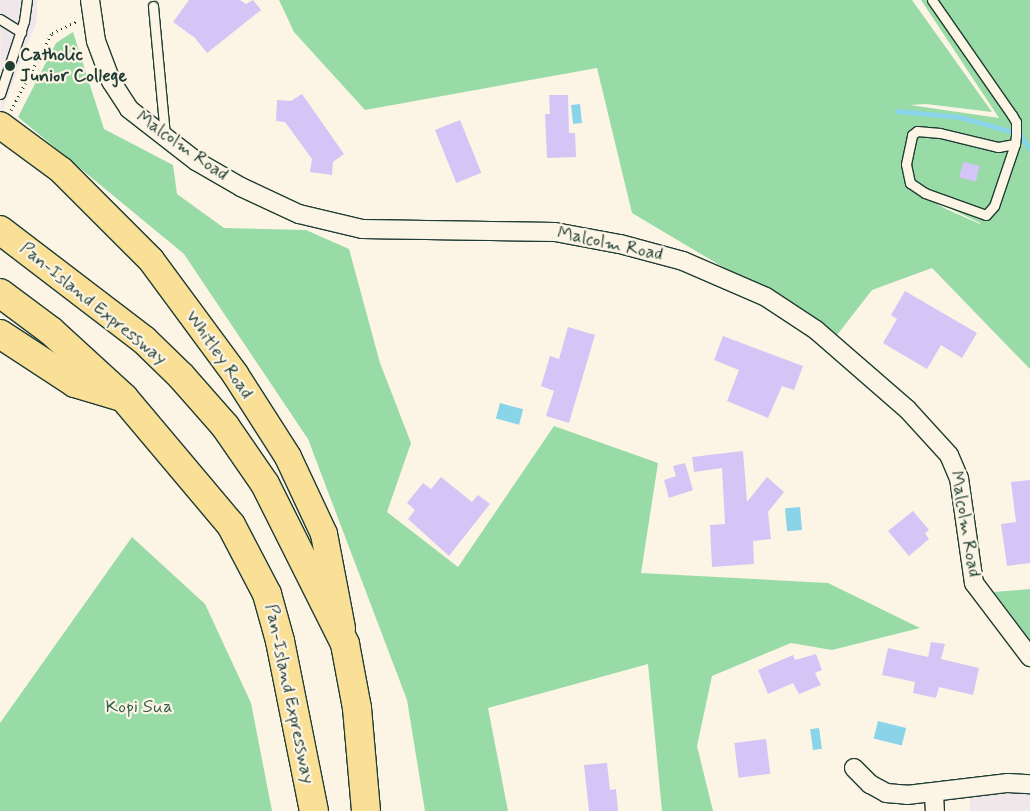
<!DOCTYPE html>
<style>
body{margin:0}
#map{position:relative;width:1030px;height:811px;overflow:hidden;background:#fcf5e5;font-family:Mynerve,sans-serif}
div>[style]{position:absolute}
.built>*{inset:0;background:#f0e7ea;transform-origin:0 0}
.green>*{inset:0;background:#98dba7}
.water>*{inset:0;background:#89d4e9;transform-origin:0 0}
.stream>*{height:5px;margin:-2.5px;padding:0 2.5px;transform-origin:2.5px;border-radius:2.5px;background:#89d4e9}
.building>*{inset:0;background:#d4c5f7;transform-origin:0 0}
.path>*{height:3px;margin-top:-1.5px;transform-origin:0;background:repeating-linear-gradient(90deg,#1f3d34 0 1px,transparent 0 5px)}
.roads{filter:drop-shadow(1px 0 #1f3d34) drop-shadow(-1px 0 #1f3d34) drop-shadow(0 1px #1f3d34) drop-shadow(0 -1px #1f3d34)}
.lane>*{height:9px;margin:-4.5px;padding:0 4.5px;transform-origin:4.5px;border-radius:4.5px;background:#fcf5e5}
.street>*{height:18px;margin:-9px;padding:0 9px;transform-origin:9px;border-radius:9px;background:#fcf5e5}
.primary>*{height:26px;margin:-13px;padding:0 13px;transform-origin:13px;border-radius:13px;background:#fadf96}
.highway>*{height:28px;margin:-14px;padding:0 14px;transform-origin:14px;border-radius:14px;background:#fadf96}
.dots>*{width:14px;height:14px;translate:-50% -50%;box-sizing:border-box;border:2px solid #fcf5e5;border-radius:50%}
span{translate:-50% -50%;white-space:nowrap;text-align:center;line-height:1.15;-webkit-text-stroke:4.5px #fcf5e5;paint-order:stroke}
.poi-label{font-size:18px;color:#1f3d34;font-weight:700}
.left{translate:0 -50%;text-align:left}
.street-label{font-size:18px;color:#1f3d34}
.park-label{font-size:18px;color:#375d4b}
</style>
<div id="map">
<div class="built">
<div style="clip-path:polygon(0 0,37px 0,37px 21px,1px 113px)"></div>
<div style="left:1030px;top:791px;width:20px;height:60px;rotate:90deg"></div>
</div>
<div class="green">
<div style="clip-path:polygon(evenodd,279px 0,912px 0,992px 112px,926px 104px,910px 105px,999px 118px,921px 0,1030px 0,1030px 369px,932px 268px,872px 290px,837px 335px,632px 213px,597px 68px,365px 110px,294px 32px,279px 0,916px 192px,980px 223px,980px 224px,946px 209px,916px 192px)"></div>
<div style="clip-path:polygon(73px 32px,104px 129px,173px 165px,177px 194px,224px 228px,306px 230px,349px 249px,380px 363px,411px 443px,387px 512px,458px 567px,554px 426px,658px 463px,641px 573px,828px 583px,920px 628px,832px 650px,791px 643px,712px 676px,697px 746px,713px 811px,662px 811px,648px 664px,488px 708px,508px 811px,425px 811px,407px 700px,308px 439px,184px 254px,18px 117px,56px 43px)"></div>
<div style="clip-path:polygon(132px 537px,205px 604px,251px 703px,272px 811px,0 811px,0 723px)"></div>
<div style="clip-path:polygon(1030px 589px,1030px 640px,994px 592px)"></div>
</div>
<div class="water">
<div style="left:580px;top:104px;width:19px;height:9px;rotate:84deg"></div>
<div style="left:500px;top:403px;width:24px;height:16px;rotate:15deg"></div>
<div style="left:800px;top:507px;width:23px;height:15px;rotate:85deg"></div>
<div style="left:878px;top:721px;width:29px;height:18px;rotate:14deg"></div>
<div style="left:819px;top:728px;width:21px;height:9px;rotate:82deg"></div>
</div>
<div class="stream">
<div style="left:897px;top:111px;width:63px;rotate:5.4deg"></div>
<div style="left:960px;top:117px;width:58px;rotate:15.9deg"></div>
<div style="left:1017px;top:130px;width:23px;rotate:56deg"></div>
</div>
<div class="building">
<div style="clip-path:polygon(189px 0,240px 0,246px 4px,253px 0,261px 10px,207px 53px,195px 38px,173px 22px)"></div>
<div style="clip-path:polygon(302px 94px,344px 154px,333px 162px,332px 175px,310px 172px,312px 159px,285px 122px,276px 121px,277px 100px,291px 101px)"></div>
<div style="clip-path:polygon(549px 95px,568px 95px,569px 133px,575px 133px,576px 157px,547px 158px,545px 114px,550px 114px)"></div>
<div style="left:460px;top:120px;width:57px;height:27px;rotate:68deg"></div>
<div style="left:963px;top:162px;width:17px;height:16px;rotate:13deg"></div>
<div style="clip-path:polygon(905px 291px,977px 333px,962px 358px,941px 345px,927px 369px,883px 343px,897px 319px,891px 315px)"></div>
<div style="clip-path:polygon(568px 327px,595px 335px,569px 423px,546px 416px,554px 391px,541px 386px,550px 356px,559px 359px)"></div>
<div style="clip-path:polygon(723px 336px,803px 366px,794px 390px,782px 386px,768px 418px,727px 401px,739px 370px,714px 360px)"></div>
<div style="clip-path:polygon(743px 451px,747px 502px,767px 477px,784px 492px,768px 512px,771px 539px,753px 541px,754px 564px,712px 567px,710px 525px,725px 524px,722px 468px,694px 472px,692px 457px)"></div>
<div style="clip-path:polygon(685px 463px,693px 490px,669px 498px,664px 480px,676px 476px,673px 466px)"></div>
<div style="clip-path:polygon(441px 477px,472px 502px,478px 495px,490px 504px,449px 556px,408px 519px,415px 510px,407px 503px,423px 483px,431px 489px)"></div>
<div style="clip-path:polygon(1030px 480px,1030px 563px,1007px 566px,1001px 524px,1016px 522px,1011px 482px)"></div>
<div style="clip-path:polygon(913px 511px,929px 530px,925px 533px,929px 539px,909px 556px,888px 531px)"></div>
<div style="clip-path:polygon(931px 642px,945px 644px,941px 659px,979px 668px,973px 695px,939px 687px,936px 698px,913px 693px,915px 682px,882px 675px,888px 648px,928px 657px)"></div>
<div style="clip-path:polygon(816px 654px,822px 670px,815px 673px,821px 685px,799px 694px,793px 683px,768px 694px,758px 670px,793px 655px,795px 660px)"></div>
<div style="left:766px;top:739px;width:35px;height:32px;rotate:83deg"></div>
<div style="clip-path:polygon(607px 763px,610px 790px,616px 789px,618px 811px,589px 811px,584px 765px)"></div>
</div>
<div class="path">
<div style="left:11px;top:110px;width:87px;rotate:-62deg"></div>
<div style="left:52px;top:33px;width:29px;rotate:-25deg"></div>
</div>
<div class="roads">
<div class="lane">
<div style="left:932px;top:0;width:140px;rotate:55.2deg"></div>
<div style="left:1012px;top:115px;width:8px;rotate:60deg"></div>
<div style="left:1016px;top:122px;width:13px;rotate:90deg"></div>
<div style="left:1016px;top:135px;width:9px;rotate:96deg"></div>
<div style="left:1015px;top:144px;width:65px;rotate:108.7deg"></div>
<div style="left:994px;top:206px;width:12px;rotate:132deg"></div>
<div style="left:986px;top:215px;width:65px;rotate:-160.2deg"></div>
<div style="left:925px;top:193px;width:18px;rotate:-146deg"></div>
<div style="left:910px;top:183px;width:19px;rotate:-102deg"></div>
<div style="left:906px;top:164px;width:30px;rotate:-78deg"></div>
<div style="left:912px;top:135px;width:6px;rotate:-39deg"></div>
<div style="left:917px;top:131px;width:23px;rotate:5deg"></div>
<div style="left:940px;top:133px;width:60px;rotate:13.6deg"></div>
<div style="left:998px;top:147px;width:17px;rotate:-10deg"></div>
<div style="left:153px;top:6px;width:131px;rotate:84.7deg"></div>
<div style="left:0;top:19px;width:25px;rotate:32deg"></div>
<div style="left:0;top:94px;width:77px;rotate:-71.8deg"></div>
<div style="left:24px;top:21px;width:21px;rotate:-82deg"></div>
</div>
<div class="street">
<div style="left:90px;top:0;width:41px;rotate:81.7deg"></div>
<div style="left:96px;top:41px;width:43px;rotate:69.4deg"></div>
<div style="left:111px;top:81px;width:33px;rotate:57deg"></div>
<div style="left:129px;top:109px;width:85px;rotate:37.8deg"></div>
<div style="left:196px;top:161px;width:52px;rotate:30deg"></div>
<div style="left:241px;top:187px;width:64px;rotate:25deg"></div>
<div style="left:299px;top:214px;width:65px;rotate:13.4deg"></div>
<div style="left:362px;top:229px;width:193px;rotate:0.9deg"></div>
<div style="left:555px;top:232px;width:66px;rotate:10.5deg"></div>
<div style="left:620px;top:244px;width:65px;rotate:15.1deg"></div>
<div style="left:683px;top:261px;width:90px;rotate:23.4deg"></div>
<div style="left:766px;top:297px;width:60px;rotate:33.4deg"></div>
<div style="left:816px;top:330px;width:121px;rotate:41deg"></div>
<div style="left:907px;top:409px;width:62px;rotate:47.6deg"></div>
<div style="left:949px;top:455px;width:25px;rotate:67deg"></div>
<div style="left:959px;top:478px;width:106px;rotate:81.9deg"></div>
<div style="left:974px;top:583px;width:93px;rotate:52.9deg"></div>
<div style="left:854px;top:768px;width:23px;rotate:45deg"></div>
<div style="left:870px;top:784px;width:18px;rotate:29deg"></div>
<div style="left:886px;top:793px;width:21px;rotate:5deg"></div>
<div style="left:907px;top:795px;width:102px;rotate:-6.8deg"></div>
<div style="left:1008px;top:783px;width:22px;rotate:3deg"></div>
<div style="left:934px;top:794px;width:17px;rotate:87deg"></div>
</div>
<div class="primary">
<div style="left:0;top:125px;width:76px;rotate:36.4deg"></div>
<div style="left:61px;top:170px;width:127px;rotate:45deg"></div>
<div style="left:151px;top:260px;width:142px;rotate:53.6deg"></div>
<div style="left:235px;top:374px;width:98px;rotate:57.4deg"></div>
<div style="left:288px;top:457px;width:85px;rotate:64.9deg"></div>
<div style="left:324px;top:534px;width:96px;rotate:79.2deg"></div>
</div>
<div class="highway">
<div style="left:0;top:230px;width:181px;rotate:37.4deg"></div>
<div style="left:144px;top:340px;width:52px;rotate:44.2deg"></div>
<div style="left:181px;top:376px;width:67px;rotate:48.7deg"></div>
<div style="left:225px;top:426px;width:70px;rotate:55.4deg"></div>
<div style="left:265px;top:484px;width:179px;rotate:63.4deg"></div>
<div style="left:345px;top:644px;width:65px;rotate:79.4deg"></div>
<div style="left:357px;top:708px;width:103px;rotate:85deg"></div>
<div style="left:0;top:293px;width:64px;rotate:36.7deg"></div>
<div style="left:51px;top:331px;width:99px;rotate:42.5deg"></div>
<div style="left:124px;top:398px;width:166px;rotate:49.9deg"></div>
<div style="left:231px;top:525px;width:78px;rotate:62.4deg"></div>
<div style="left:267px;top:594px;width:49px;rotate:74.5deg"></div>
<div style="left:280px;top:641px;width:173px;rotate:78.7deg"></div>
<div style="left:0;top:334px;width:90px;rotate:33.2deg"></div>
<div style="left:75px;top:383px;width:49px;rotate:16.6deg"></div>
</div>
</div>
<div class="dots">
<div style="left:10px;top:66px;background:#1f3d34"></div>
</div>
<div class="poi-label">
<span class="left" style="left:20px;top:66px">Catholic<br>Junior College</span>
</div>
<div class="street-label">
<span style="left:182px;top:146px;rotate:35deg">Malcolm Road</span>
<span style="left:610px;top:244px;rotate:12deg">Malcolm Road</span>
<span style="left:93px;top:304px;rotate:39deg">Pan-Island Expressway</span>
<span style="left:219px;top:355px;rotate:55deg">Whitley Road</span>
<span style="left:965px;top:524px;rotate:80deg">Malcolm Road</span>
<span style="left:289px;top:694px;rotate:78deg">Pan-Island Expressway</span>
</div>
<div class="park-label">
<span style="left:139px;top:707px">Kopi Sua</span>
</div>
</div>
